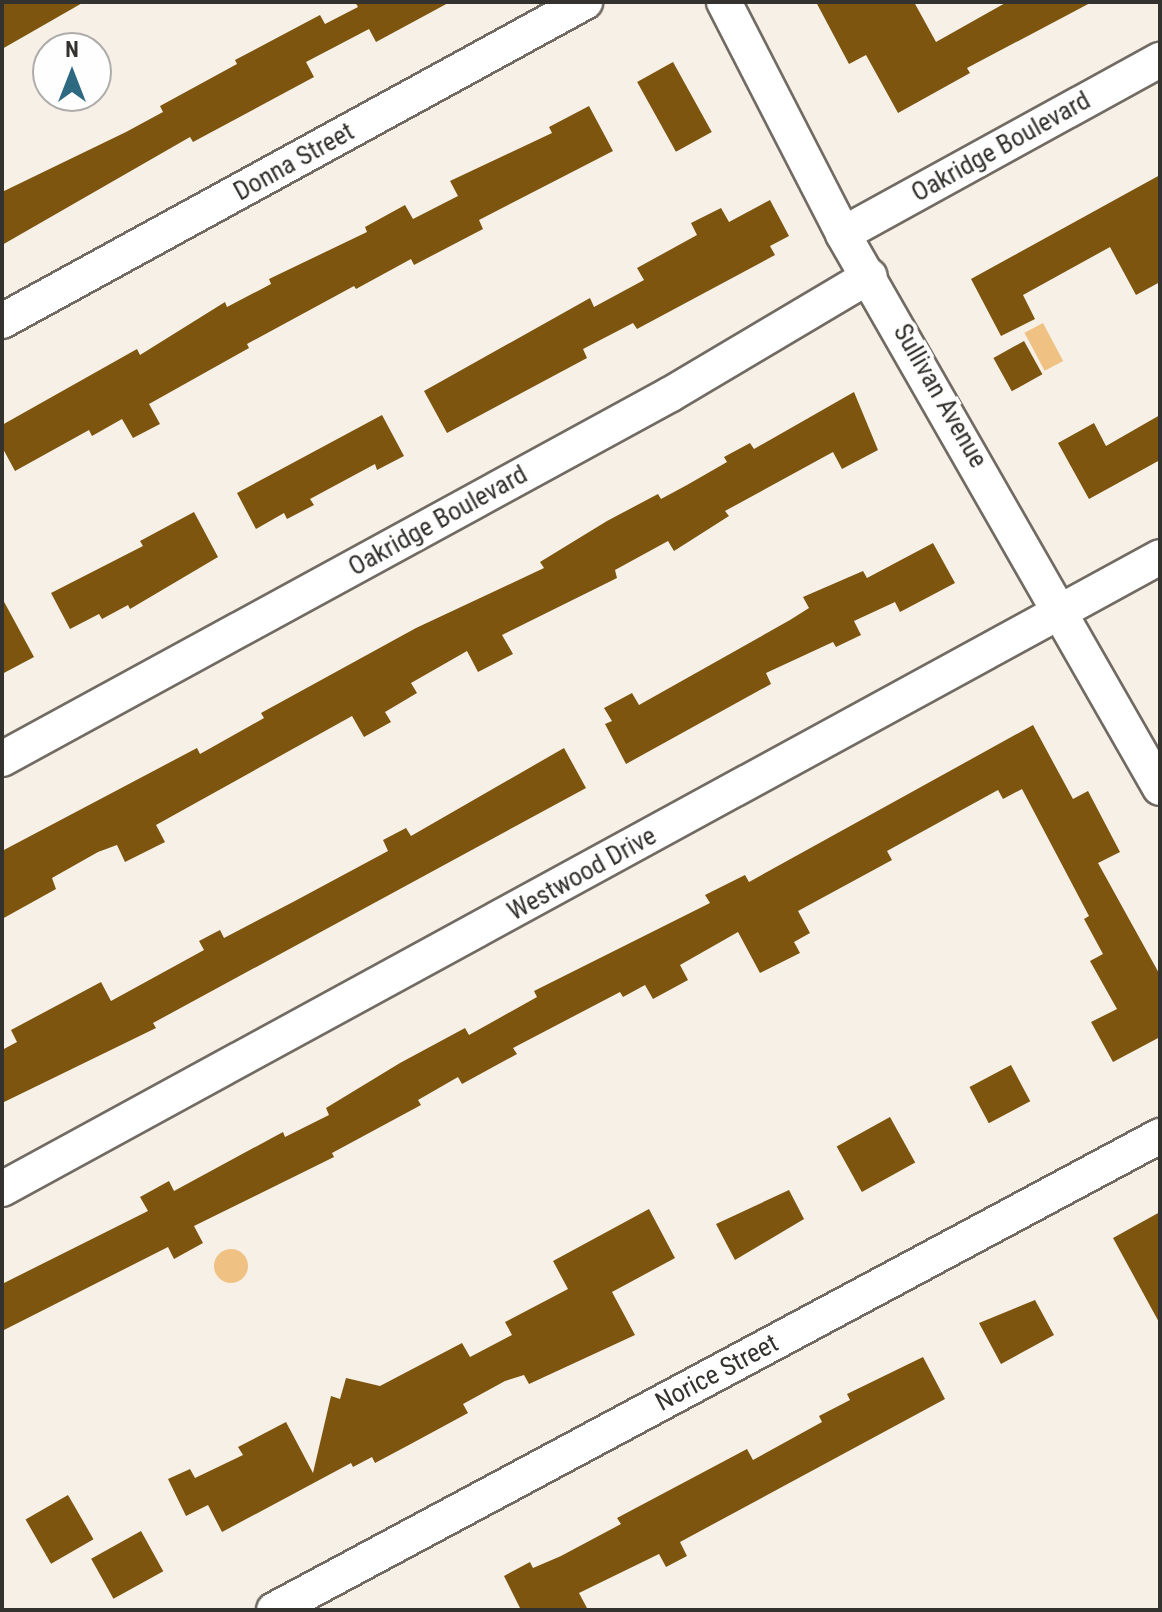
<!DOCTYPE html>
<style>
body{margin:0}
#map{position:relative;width:1162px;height:1612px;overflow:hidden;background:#f7f0e7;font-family:"Roboto Condensed",sans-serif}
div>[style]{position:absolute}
.water>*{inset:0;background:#efc283;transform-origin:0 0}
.round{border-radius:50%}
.building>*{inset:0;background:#7d550f;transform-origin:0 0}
.roads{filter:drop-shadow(2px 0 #716b63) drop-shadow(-2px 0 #716b63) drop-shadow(0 2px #716b63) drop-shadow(0 -2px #716b63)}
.minor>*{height:34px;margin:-17px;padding:0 17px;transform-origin:17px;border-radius:17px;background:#fff}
span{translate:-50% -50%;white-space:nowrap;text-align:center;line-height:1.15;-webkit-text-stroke:8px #fefefe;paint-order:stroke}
.street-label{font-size:26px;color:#34322e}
.frame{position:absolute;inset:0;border:4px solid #34322e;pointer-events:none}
.north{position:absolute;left:32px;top:32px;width:80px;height:80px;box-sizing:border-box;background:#fefefe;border:2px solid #adacab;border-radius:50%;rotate:0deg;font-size:22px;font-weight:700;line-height:32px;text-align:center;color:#34322e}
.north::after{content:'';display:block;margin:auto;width:28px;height:36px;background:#2d6a81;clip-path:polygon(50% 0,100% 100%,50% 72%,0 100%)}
</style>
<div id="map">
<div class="water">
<div style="left:1043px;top:323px;width:43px;height:21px;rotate:62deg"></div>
<div class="round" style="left:214px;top:1249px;width:34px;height:34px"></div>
</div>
<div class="building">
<div style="clip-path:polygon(2px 2px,84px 2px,2px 49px)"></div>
<div style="clip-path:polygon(355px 2px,450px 2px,376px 42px,369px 29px,306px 62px,314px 77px,193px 142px,190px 137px,2px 245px,2px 192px,126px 132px,163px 112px,160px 106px,237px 64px,235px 60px,320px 15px,325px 24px,358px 7px)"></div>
<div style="clip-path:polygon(816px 2px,914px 2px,936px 42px,1007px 2px,1092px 2px,967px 68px,970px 73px,898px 113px,866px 55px,849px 64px)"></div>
<div style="left:673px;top:62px;width:80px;height:41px;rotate:61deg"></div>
<div style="clip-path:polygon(589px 106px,613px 151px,479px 220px,483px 229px,414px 265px,411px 259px,356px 289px,354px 286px,247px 344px,249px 348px,149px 404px,160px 424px,133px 438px,122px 419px,92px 436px,89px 430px,15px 471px,2px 447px,2px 425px,137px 349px,140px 355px,225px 302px,227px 307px,271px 284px,269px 279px,367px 232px,365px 227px,405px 205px,413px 219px,458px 196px,450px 181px,552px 133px,549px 127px)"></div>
<div style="clip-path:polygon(1160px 175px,1160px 282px,1136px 295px,1110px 247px,1023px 295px,1035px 319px,1001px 336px,971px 279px)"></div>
<div style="clip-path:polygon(770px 200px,789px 236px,770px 246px,775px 255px,637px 329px,633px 323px,583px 349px,587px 358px,447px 433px,424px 391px,590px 298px,594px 307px,644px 280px,637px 268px,697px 235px,691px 223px,721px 208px,729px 222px)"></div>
<div style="left:1024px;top:341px;width:38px;height:35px;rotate:61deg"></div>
<div style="clip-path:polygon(854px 392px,878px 450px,842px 469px,833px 452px,725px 511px,729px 516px,674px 551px,668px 541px,615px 570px,617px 578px,502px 635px,513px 654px,478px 672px,467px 651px,411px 683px,417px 693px,385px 712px,391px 722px,364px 737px,352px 716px,156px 825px,165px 842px,125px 862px,117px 845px,98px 852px,52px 878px,56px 889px,2px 919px,2px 851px,197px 748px,200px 754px,264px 718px,261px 713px,416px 628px,544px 568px,540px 562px,607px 521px,658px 494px,661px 499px,687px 485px,727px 462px,724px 457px,750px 443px,754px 449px)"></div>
<div style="clip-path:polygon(382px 415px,404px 456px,377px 470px,375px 464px,310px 499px,314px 505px,287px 519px,284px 513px,256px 529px,237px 493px)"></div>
<div style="clip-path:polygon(1160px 415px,1160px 460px,1089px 499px,1058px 443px,1094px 423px,1106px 446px)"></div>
<div style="clip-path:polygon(194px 512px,218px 557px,130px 609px,128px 605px,102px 619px,99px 614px,70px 629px,51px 593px,143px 546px,140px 541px)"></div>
<div style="clip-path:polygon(933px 543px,955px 583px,900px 612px,895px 602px,854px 621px,861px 635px,836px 647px,833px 642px,766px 673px,771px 684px,626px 764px,605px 724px,612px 721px,604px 708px,632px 693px,639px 705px,790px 620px,809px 608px,803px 597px,863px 571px,867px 578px)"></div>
<div style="clip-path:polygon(2px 598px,34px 657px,2px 674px)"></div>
<div style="clip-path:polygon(1033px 725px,1073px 799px,1088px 791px,1120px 852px,1098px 863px,1160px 975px,1160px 1037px,1113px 1062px,1091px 1022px,1117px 1009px,1090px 961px,1103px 954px,1084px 919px,1089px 916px,1022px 789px,1003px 799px,998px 790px,887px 851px,892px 860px,798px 911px,810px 933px,794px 942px,800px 953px,760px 973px,738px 932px,680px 965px,688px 980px,653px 999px,645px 985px,623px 997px,620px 992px,513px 1048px,517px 1054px,462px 1084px,458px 1077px,418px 1100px,421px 1105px,332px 1153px,334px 1157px,194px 1226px,203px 1243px,174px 1259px,168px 1247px,2px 1331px,2px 1284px,148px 1211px,140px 1197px,169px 1181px,174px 1191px,283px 1132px,285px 1137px,329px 1115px,326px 1108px,400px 1063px,465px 1028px,469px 1035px,537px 997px,534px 991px,710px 903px,705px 895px,745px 875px,749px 882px)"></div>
<div style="clip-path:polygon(564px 748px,586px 788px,153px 1023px,156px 1028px,2px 1103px,2px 1050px,17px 1042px,11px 1030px,101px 982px,111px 1001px,204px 950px,199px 941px,220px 930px,224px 938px,293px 902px,388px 851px,383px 840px,406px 828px,411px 836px)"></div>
<div style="left:1011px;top:1065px;width:41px;height:47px;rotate:62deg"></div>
<div style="left:890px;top:1117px;width:52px;height:61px;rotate:61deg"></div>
<div style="clip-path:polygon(789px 1190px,804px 1219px,735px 1260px,716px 1224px)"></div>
<div style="clip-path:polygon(649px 1209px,675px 1258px,612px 1292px,635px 1335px,529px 1384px,524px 1375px,505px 1381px,463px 1404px,468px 1413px,407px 1446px,375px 1463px,372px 1457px,353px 1467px,351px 1463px,222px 1532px,208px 1505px,186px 1516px,168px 1479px,190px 1469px,195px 1478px,243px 1455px,238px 1447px,286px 1422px,313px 1473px,331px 1396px,340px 1399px,346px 1378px,380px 1386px,462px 1343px,470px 1357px,512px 1335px,505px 1322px,568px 1289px,553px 1261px)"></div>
<div style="clip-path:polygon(1160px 1212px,1160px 1324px,1113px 1238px)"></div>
<div style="clip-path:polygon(1035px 1300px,1054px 1335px,1001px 1364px,979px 1323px)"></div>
<div style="clip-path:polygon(923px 1357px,945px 1399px,680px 1542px,687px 1556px,666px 1567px,659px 1554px,579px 1593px,588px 1610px,521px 1610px,504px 1576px,530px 1562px,533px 1568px,561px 1556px,621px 1524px,617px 1518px,747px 1449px,753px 1460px,822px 1422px,819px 1416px,850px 1400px,847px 1394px)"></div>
<div style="left:68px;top:1495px;width:51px;height:49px;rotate:60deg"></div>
<div style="left:141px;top:1531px;width:46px;height:57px;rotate:61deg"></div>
</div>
<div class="roads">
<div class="minor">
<div style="left:724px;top:2px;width:261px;rotate:62.8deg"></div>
<div style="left:843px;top:234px;width:638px;rotate:60.22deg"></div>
<div style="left:843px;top:234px;width:362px;rotate:-28.8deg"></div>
<div style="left:2px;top:321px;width:665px;rotate:-28.69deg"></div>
<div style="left:2px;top:759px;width:762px;rotate:-28.62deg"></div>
<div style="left:671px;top:394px;width:231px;rotate:-30.7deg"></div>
<div style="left:2px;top:1189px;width:1319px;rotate:-28.62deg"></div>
<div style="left:274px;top:1610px;width:1005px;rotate:-28.15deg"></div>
</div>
</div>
<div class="street-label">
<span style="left:1001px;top:147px;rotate:-29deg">Oakridge Boulevard</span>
<span style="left:294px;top:162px;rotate:-29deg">Donna Street</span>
<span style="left:940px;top:396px;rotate:60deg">Sullivan Avenue</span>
<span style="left:438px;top:521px;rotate:-29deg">Oakridge Boulevard</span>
<span style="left:582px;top:874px;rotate:-29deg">Westwood Drive</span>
<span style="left:717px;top:1373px;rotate:-28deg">Norice Street</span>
</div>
<div class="frame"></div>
<div class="north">N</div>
</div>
